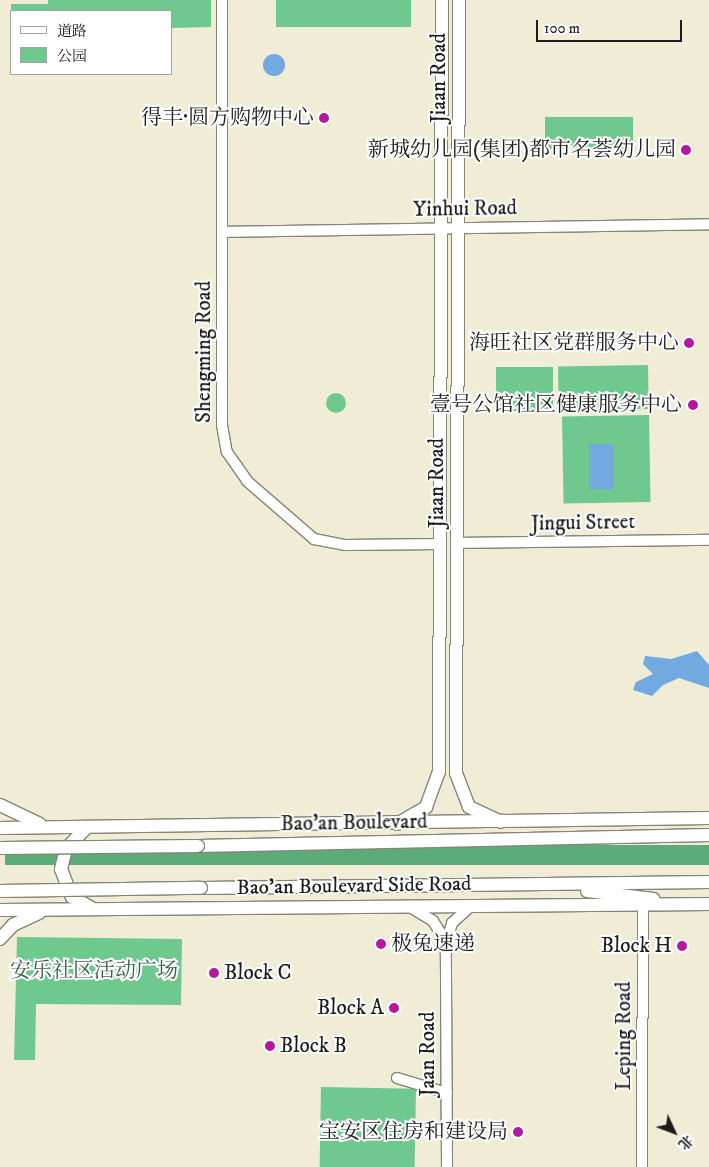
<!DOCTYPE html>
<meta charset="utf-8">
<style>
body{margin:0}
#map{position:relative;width:709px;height:1167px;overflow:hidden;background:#f1ecd5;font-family:"IM FELL DW Pica","Noto Serif SC",serif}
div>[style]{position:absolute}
.green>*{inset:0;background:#6fc88e;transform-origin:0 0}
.round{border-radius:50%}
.forest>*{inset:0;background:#5bac79;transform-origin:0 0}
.water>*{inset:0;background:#72a9e0;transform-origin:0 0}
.roads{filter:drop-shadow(1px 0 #868478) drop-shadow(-1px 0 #868478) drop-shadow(0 1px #868478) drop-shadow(0 -1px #868478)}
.minor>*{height:10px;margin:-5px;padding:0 5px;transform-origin:5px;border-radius:5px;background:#fff}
.major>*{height:12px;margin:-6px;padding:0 6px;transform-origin:6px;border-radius:6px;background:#fff}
.bridges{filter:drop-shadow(1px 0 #868478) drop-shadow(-1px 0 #868478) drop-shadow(0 1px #868478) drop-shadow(0 -1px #868478)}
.major-bridge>*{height:12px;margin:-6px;padding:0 6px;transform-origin:6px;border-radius:6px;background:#fff}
.dots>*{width:14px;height:14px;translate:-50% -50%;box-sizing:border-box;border:2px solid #fff;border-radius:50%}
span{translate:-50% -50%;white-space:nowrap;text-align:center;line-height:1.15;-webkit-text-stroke:4px #fff;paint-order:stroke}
.street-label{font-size:21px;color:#1c1c1c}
.poi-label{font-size:21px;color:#1c1c1c}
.right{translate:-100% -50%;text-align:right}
.left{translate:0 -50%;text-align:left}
.park-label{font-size:21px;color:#3d614a}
.legend{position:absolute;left:10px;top:10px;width:162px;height:65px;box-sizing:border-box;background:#fff;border:1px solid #a4a4a4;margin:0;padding:6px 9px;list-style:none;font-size:15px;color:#1c1c1c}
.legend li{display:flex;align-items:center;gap:10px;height:25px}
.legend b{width:25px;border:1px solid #a4a4a4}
.north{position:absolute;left:649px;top:1107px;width:50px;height:50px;-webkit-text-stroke:4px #fff;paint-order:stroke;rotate:133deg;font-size:14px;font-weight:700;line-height:20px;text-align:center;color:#1c1c1c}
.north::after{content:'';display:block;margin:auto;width:18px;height:22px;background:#1c1c1c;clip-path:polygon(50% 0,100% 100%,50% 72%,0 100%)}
.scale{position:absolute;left:536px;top:20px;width:146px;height:22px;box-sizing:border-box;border:2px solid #1c1c1c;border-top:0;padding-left:6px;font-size:15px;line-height:18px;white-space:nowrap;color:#1c1c1c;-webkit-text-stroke:4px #fff;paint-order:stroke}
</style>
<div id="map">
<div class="green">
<div style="clip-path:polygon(48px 0,211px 0,211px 27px,171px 28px,171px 11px,11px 11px,11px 30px,11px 4px,48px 4px)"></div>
<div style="left:276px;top:0;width:135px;height:27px"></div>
<div style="left:545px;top:117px;width:88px;height:32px"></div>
<div style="left:648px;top:365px;width:44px;height:90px;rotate:89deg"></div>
<div style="left:553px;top:367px;width:44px;height:57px;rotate:90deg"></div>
<div class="round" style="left:326px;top:393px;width:20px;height:20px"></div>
<div style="left:649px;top:415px;width:87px;height:87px;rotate:89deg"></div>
<div style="clip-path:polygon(17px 937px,182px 939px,181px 1005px,36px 1004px,35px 1060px,14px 1060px)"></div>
<div style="left:321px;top:1087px;width:95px;height:80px;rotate:1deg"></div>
</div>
<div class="forest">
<div style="left:709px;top:845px;width:20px;height:704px;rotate:90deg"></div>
</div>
<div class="water">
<div class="round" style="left:263px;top:54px;width:22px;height:22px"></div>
<div style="left:589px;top:444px;width:25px;height:45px"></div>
<div style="clip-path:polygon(697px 651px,709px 665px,709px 688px,679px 678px,663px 685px,652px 696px,633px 690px,636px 682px,653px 674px,643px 664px,645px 656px,671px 659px)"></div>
</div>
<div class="roads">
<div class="minor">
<div style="left:222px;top:0;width:425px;rotate:90deg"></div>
<div style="left:222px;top:425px;width:27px;rotate:80deg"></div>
<div style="left:227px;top:452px;width:35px;rotate:55deg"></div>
<div style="left:247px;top:481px;width:89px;rotate:40.9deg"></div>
<div style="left:314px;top:539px;width:32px;rotate:11deg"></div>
<div style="left:345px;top:545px;width:95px;rotate:-0.6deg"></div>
<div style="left:222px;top:232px;width:487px;rotate:-0.9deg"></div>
<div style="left:457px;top:543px;width:252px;rotate:-0.7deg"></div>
<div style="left:410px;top:907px;width:27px;rotate:31deg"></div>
<div style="left:433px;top:921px;width:25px;rotate:58deg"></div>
<div style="left:397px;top:1078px;width:52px;rotate:16.7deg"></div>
<div style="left:447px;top:1167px;width:225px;rotate:-90.3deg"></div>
<div style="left:446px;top:942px;width:20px;rotate:-72deg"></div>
<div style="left:452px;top:923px;width:25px;rotate:-42deg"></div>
<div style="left:642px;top:1167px;width:263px;rotate:-89.8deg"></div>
</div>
<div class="major">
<div style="left:459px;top:0;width:773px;rotate:90.22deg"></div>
<div style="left:456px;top:773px;width:36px;rotate:69deg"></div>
<div style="left:469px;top:807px;width:35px;rotate:25deg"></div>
<div style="left:0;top:805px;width:44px;rotate:25.4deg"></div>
<div style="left:397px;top:824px;width:34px;rotate:-30deg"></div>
<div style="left:426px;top:807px;width:37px;rotate:-70deg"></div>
<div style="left:439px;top:772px;width:772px;rotate:-89.78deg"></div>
<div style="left:87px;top:827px;width:30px;rotate:134deg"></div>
<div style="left:66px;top:849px;width:21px;rotate:104deg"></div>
<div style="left:61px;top:869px;width:30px;rotate:69deg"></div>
<div style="left:72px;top:897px;width:21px;rotate:29deg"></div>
<div style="left:0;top:828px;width:709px;rotate:-0.81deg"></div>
<div style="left:198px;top:846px;width:511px;rotate:-1.23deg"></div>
<div style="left:201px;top:888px;width:508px;rotate:-0.68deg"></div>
<div style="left:587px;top:891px;width:67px;rotate:6.8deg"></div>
<div style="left:0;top:910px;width:709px;rotate:-0.48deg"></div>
<div style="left:0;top:939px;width:19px;rotate:-47deg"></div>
<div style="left:13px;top:925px;width:29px;rotate:-25deg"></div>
</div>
</div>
<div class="bridges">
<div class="major-bridge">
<div style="left:0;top:848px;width:198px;rotate:-0.6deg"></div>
<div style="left:0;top:891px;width:201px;rotate:-0.9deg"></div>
</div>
</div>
<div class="dots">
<div style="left:324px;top:118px;background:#b5179e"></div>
<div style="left:686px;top:150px;background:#b5179e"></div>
<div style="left:689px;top:343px;background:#b5179e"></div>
<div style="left:693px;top:405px;background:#b5179e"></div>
<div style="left:381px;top:944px;background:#b5179e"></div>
<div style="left:682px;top:946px;background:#b5179e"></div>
<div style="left:214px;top:973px;background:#b5179e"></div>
<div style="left:394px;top:1008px;background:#b5179e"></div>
<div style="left:270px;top:1046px;background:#b5179e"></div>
<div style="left:518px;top:1132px;background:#b5179e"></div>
</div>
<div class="street-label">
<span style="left:439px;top:78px;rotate:-90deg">Jiaan Road</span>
<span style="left:465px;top:209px;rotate:-1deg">Yinhui Road</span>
<span style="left:204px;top:352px;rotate:-90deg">Shengming Road</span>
<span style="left:437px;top:483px;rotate:-90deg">Jiaan Road</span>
<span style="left:583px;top:523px;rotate:-1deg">Jingui Street</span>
<span style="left:354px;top:823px;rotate:-1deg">Bao'an Boulevard</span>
<span style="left:354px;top:886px;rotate:-1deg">Bao'an Boulevard Side Road</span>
<span style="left:624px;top:1036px;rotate:-90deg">Leping Road</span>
<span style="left:428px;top:1054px;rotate:-90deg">Jaan Road</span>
</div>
<div class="poi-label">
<span class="right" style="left:314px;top:118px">得丰·圆方购物中心</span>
<span class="right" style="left:676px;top:150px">新城幼儿园(集团)都市名荟幼儿园</span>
<span class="right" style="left:679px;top:343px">海旺社区党群服务中心</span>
<span class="right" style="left:682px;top:405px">壹号公馆社区健康服务中心</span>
<span class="left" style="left:391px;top:944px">极兔速递</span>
<span class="right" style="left:672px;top:946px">Block H</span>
<span class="left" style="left:224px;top:973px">Block C</span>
<span class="right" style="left:384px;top:1008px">Block A</span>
<span class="left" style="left:280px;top:1046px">Block B</span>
<span class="right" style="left:508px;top:1132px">宝安区住房和建设局</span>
</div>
<div class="park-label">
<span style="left:94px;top:971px">安乐社区活动广场</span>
</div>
<ul class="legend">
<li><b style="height:6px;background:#fff"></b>道路</li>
<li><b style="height:14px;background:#6fc88e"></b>公园</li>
</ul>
<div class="north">北</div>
<div class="scale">100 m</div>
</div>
